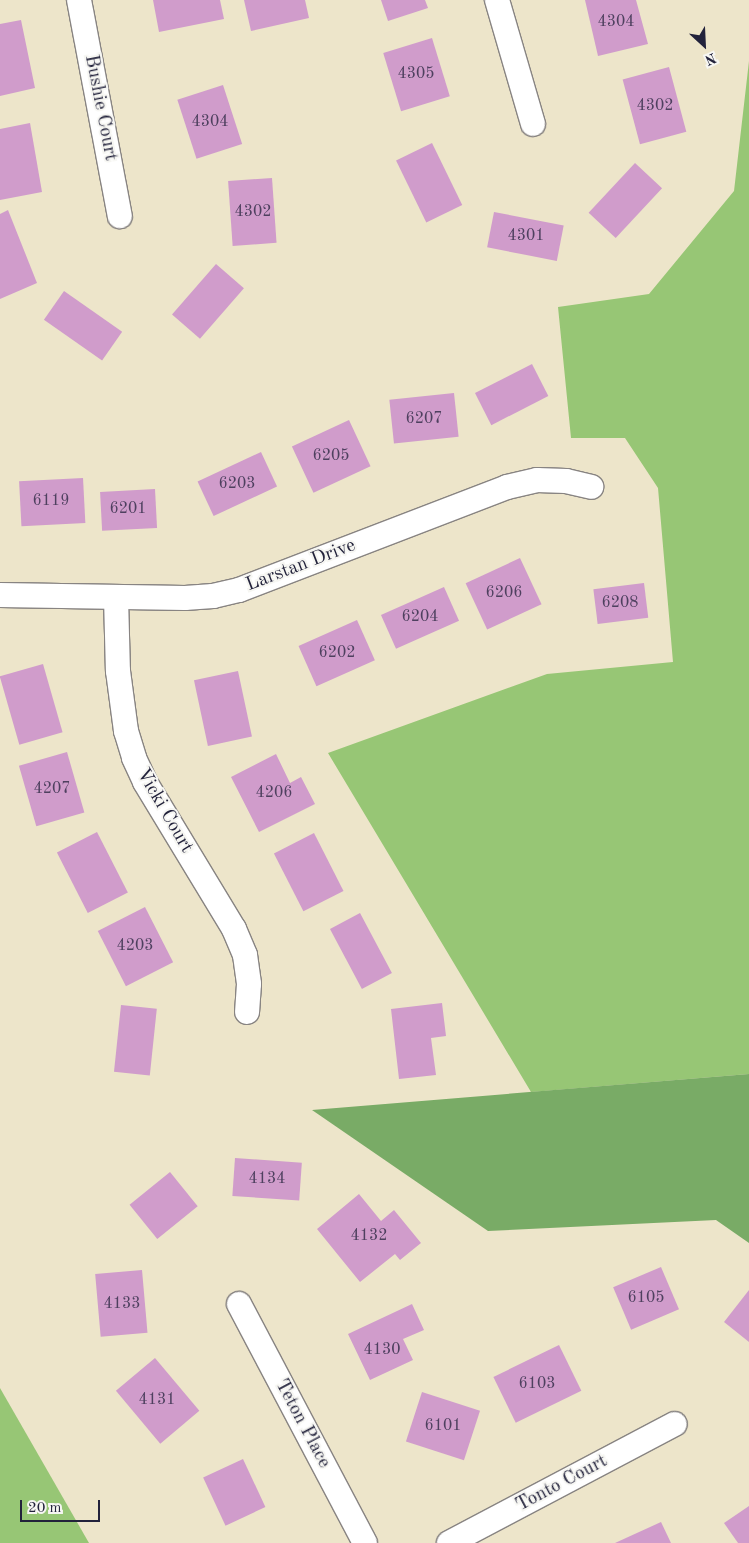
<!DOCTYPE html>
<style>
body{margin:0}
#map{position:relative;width:749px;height:1543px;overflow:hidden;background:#ede5ca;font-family:"Old Standard TT",serif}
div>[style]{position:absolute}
.green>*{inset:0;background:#97c675}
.forest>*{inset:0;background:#79ab66}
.building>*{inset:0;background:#d09ccb;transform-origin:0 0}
.roads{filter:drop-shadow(1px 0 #888482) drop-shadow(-1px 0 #888482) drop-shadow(0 1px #888482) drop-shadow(0 -1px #888482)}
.street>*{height:24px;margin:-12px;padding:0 12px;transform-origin:12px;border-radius:12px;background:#fff}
span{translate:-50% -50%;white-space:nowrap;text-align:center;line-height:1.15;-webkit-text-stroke:4px #f6f6f2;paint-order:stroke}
.number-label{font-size:16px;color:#4e405f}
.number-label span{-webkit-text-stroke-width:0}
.street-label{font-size:19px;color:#22223b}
.north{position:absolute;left:679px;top:20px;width:50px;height:50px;-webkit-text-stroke:4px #f6f6f2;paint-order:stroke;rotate:155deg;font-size:14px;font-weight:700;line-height:20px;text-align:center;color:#22223b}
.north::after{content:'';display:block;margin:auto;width:18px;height:22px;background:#22223b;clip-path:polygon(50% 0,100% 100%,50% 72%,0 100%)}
.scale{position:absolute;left:20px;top:1500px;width:80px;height:22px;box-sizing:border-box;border:2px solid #22223b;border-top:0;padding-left:6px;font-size:15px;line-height:18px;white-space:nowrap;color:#22223b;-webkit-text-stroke:4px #f6f6f2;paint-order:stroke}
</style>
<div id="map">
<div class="green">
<div style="clip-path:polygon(749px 61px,749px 1074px,531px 1092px,328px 753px,547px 674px,673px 662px,658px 488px,625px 438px,571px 438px,558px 307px,649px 294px,734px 191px)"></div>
<div style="clip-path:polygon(0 1388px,89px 1543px,0 1543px)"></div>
</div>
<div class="forest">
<div style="clip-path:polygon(749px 1074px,749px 1243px,716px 1220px,488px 1231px,312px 1110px)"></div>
</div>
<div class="building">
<div style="clip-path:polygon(153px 0,220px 0,224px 19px,159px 32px)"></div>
<div style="clip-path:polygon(244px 0,305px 0,309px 18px,251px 31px)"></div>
<div style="clip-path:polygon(381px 0,425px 0,428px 8px,388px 21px)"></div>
<div style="clip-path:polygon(585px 0,636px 0,648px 44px,598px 56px)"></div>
<div style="clip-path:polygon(21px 20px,35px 88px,0 96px,0 24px)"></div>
<div style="left:432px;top:38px;width:61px;height:51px;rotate:73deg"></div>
<div style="left:669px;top:67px;width:67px;height:48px;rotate:75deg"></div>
<div style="left:223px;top:85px;width:62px;height:48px;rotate:72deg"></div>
<div style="clip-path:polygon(30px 123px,42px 192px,0 200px,0 129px)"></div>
<div style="left:432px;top:143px;width:69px;height:40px;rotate:64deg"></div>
<div style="left:635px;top:163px;width:37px;height:68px;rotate:43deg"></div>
<div style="left:272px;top:178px;width:65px;height:44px;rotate:86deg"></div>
<div style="clip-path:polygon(8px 210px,37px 283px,0 299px,0 214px)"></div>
<div style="left:494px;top:212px;width:71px;height:36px;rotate:11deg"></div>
<div style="left:216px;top:264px;width:37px;height:67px;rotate:41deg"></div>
<div style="left:64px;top:291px;width:71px;height:35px;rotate:35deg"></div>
<div style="left:532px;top:364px;width:36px;height:64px;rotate:63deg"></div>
<div style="left:454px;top:393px;width:44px;height:65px;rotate:84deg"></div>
<div style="left:349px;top:420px;width:51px;height:63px;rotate:65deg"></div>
<div style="left:261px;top:452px;width:38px;height:70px;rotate:65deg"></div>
<div style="left:83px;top:478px;width:45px;height:64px;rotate:87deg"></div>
<div style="left:155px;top:489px;width:39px;height:55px;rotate:87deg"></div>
<div style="left:520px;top:558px;width:51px;height:60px;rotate:65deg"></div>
<div style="left:644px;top:583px;width:35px;height:51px;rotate:83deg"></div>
<div style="left:444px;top:587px;width:37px;height:69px;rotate:66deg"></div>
<div style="left:357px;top:620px;width:44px;height:64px;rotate:66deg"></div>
<div style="left:43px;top:664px;width:71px;height:45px;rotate:74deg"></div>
<div style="left:238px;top:671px;width:67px;height:45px;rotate:78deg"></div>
<div style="left:67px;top:752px;width:63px;height:50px;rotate:74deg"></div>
<div style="clip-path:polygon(276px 754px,290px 783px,301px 777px,315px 804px,259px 832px,231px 777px)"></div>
<div style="left:97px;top:832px;width:68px;height:45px;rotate:63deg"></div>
<div style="left:314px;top:833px;width:65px;height:45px;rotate:63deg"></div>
<div style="left:145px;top:907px;width:62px;height:53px;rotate:63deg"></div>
<div style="left:360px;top:913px;width:68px;height:34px;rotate:62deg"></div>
<div style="clip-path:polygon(442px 1003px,446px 1036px,431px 1038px,436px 1075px,399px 1079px,391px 1009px)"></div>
<div style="left:121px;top:1005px;width:36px;height:67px;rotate:6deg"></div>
<div style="left:235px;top:1158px;width:67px;height:38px;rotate:4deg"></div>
<div style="left:170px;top:1172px;width:44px;height:52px;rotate:51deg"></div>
<div style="clip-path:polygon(359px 1194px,381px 1221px,394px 1210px,421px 1243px,400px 1260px,395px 1254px,360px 1282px,317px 1229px)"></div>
<div style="left:661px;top:1267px;width:46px;height:52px;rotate:67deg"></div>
<div style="left:142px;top:1270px;width:63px;height:47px;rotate:85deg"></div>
<div style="clip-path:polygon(749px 1290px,749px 1342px,724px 1322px)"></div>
<div style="clip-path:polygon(412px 1304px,424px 1330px,403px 1339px,413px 1360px,370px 1380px,348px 1334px)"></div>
<div style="left:559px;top:1345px;width:51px;height:73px;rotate:64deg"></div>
<div style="left:155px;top:1358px;width:69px;height:51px;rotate:50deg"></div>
<div style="left:422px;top:1392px;width:61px;height:52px;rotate:18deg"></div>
<div style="left:243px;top:1459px;width:53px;height:44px;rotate:65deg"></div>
<div style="clip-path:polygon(749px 1506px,749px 1543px,738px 1543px,724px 1523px)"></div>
<div style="clip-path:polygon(661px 1522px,671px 1543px,615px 1543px)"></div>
</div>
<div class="roads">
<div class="street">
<div style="left:79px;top:0;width:220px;rotate:79.3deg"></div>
<div style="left:497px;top:0;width:129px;rotate:73.8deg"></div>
<div style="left:0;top:595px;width:185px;rotate:0.9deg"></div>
<div style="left:185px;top:598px;width:28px;rotate:-4deg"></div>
<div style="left:213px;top:596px;width:27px;rotate:-13deg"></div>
<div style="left:239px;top:590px;width:287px;rotate:-21deg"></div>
<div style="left:507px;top:487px;width:31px;rotate:-13deg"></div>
<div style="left:537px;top:480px;width:29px;rotate:2deg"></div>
<div style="left:566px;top:481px;width:26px;rotate:13deg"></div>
<div style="left:116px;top:597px;width:74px;rotate:88.5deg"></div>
<div style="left:118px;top:671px;width:61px;rotate:82.4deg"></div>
<div style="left:126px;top:731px;width:28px;rotate:73deg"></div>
<div style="left:134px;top:758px;width:26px;rotate:65deg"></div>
<div style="left:145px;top:782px;width:172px;rotate:58.8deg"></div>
<div style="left:234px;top:929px;width:28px;rotate:67deg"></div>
<div style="left:245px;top:955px;width:29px;rotate:82deg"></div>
<div style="left:249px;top:984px;width:28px;rotate:94deg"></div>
<div style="left:239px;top:1304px;width:270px;rotate:62.2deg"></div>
<div style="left:449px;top:1543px;width:255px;rotate:-27.8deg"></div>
</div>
</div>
<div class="number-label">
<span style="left:616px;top:22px">4304</span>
<span style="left:416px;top:74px">4305</span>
<span style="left:655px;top:106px">4302</span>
<span style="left:210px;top:122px">4304</span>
<span style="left:253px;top:212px">4302</span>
<span style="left:526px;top:236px">4301</span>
<span style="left:424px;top:419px">6207</span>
<span style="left:331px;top:456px">6205</span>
<span style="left:237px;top:484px">6203</span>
<span style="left:51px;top:501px">6119</span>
<span style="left:128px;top:509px">6201</span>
<span style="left:504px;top:593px">6206</span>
<span style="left:620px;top:603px">6208</span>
<span style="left:420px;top:617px">6204</span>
<span style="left:337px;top:653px">6202</span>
<span style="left:52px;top:789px">4207</span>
<span style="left:274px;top:793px">4206</span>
<span style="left:135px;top:946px">4203</span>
<span style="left:267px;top:1179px">4134</span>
<span style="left:369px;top:1236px">4132</span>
<span style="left:646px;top:1298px">6105</span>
<span style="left:122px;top:1304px">4133</span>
<span style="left:382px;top:1350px">4130</span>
<span style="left:537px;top:1384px">6103</span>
<span style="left:157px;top:1400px">4131</span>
<span style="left:443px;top:1426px">6101</span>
</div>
<div class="street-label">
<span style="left:100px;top:108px;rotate:79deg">Bushie Court</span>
<span style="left:301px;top:566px;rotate:-21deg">Larstan Drive</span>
<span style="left:164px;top:811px;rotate:60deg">Vicki Court</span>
<span style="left:302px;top:1424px;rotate:62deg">Teton Place</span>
<span style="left:562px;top:1484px;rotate:-28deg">Tonto Court</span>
</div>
<div class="north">N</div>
<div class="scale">20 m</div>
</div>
